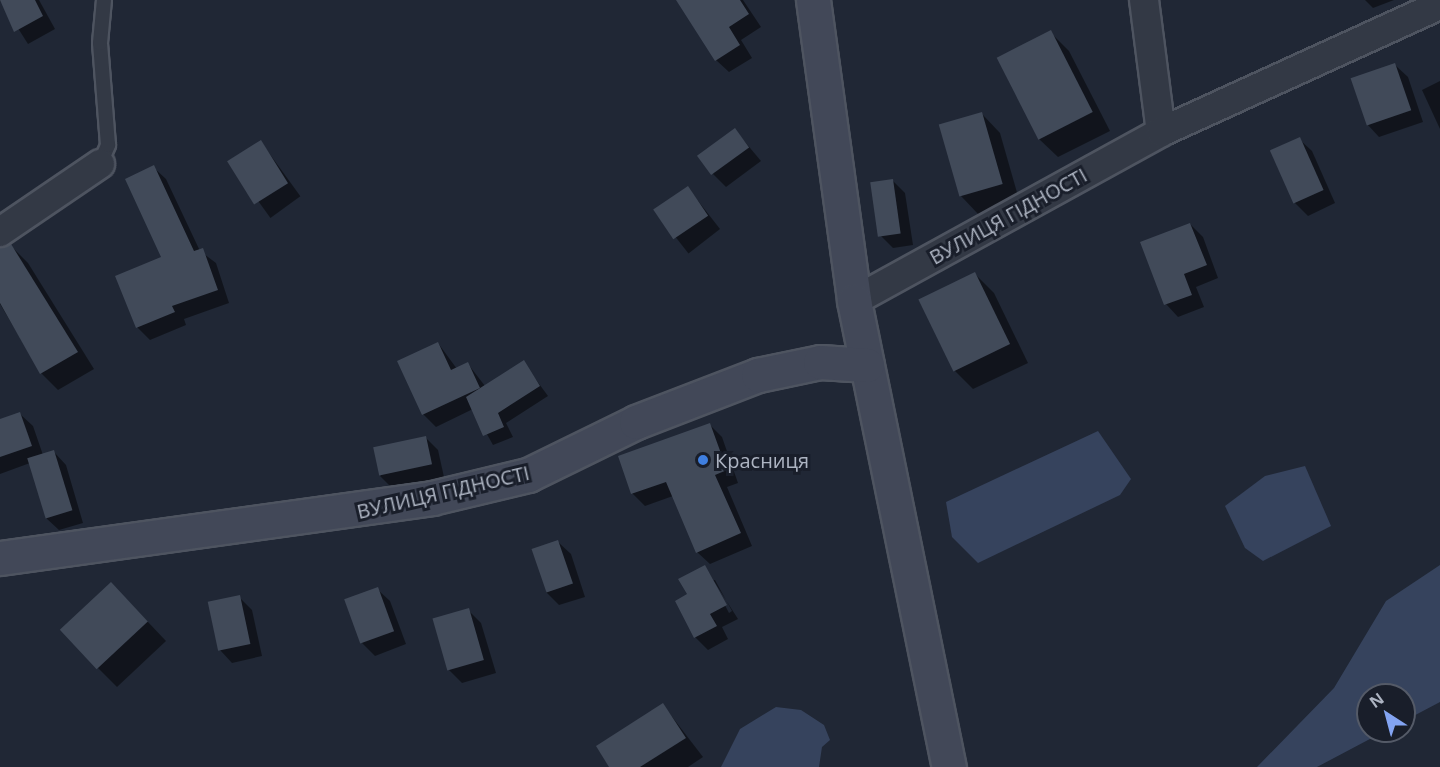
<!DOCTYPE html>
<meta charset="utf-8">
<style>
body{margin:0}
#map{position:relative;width:1440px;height:767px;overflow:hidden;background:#202735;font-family:"Open Sans",sans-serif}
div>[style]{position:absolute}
.water>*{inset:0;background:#36435d}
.shadow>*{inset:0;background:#0007;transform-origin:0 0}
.building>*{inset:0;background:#414a59;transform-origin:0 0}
.roads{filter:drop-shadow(2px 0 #4e5460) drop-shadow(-2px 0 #4e5460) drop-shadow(0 2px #4e5460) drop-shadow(0 -2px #4e5460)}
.lane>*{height:14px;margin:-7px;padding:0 7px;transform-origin:7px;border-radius:7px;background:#333945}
.street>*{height:28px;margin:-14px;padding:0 14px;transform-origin:14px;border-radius:14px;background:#333945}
.secondary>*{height:33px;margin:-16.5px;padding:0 16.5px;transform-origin:16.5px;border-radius:16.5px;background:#424858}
.dots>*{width:16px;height:16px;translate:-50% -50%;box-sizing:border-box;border:3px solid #191e2a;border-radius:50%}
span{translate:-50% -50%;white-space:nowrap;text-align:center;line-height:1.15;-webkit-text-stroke:6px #191e2a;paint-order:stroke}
.street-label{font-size:20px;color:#adb4c2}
.poi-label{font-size:20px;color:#adb4c2}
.left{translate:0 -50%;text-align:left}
.north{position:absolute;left:1356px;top:683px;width:60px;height:60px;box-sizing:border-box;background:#191e2a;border:2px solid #545a67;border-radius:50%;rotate:324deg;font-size:16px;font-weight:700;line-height:24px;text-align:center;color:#adb4c2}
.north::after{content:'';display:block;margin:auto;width:21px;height:27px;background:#83a4f2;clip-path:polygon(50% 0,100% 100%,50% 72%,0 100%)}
</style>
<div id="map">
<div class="water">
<div style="clip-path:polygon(1098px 431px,1131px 479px,1120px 495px,978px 563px,952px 537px,946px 502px)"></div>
<div style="clip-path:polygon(1305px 466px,1331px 526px,1263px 561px,1245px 548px,1225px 506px,1265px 476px)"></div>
<div style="clip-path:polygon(1440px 565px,1440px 702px,1404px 721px,1404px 695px,1368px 695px,1368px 731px,1385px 731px,1317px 767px,1257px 767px,1334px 688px,1386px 601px)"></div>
<div style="clip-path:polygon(776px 707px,801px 710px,824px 725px,830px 740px,822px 747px,819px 767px,721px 767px,740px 729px)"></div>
</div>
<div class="shadow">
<div style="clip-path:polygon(0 0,39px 0,55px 29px,28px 44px)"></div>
<div style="clip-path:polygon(693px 0,743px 0,761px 27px,741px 40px,752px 58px,729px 72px,716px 60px)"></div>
<div style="clip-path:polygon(1365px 0,1394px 0,1373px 8px)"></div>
<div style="clip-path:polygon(1050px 32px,1069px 51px,1110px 131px,1058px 157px,1039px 139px)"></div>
<div style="clip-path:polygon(1395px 65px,1408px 77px,1423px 122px,1379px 137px,1367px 124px)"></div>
<div style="clip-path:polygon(1440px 81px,1440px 129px,1422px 90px)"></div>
<div style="clip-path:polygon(982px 114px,1000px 133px,1020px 203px,979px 215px,961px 196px)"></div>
<div style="clip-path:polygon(735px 130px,761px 161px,726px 187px,713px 174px)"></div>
<div style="clip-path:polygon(1299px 139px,1312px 151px,1335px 203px,1308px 216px,1295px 203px)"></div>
<div style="left:261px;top:142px;width:67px;height:37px;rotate:54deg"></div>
<div style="clip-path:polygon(153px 167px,166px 179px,200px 251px,216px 263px,229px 303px,184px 319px,186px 325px,150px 340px,137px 327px,164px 258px)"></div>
<div style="clip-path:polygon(892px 180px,905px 193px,913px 245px,893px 248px,880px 235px)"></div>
<div style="left:688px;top:188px;width:52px;height:40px;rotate:52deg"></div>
<div style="clip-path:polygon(1190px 224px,1203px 237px,1218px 278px,1196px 287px,1204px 307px,1178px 317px,1166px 304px,1142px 243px)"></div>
<div style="clip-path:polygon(11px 246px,28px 263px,94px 369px,58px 390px,41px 373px,0 304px,0 252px)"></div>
<div style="clip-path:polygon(975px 274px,994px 293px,1028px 363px,973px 389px,954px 370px,921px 300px)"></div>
<div style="clip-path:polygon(438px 343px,457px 369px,468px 364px,485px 386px,523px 362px,548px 396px,506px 423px,513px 437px,493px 445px,473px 409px,436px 427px,423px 414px)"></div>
<div style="clip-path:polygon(20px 414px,33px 426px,43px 455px,54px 452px,66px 465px,83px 523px,59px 530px,46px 518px,30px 463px,0 474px,0 421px)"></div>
<div style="clip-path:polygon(710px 425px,722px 437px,738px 483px,727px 487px,752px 546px,710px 564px,697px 552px,673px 496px,645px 506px,632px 493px)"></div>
<div style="clip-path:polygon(426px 438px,438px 450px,444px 477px,393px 489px,380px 476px)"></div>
<div style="clip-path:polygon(558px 542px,571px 554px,585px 597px,559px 605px,546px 592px)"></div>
<div style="clip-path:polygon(evenodd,705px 567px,738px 619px,722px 627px,728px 639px,708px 650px,695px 637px,689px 595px,705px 567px,712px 580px,715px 580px,732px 611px,729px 613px,712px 580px)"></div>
<div style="clip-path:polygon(377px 589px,390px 601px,406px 644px,375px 656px,362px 643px)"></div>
<div style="clip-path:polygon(239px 597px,252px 610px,262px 656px,232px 663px,220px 650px)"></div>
<div style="clip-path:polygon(130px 603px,166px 641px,117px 687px,98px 668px)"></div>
<div style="clip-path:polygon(468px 610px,481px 623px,496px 673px,462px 683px,449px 670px)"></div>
<div style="clip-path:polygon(663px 705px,703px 757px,688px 767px,611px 767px)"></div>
</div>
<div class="building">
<div style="clip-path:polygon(0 0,35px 0,43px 16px,14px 32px)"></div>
<div style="clip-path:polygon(676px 0,740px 0,749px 14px,729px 27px,740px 45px,715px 61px)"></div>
<div style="left:1051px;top:30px;width:92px;height:61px;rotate:63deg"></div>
<div style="left:1395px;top:63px;width:50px;height:47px;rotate:71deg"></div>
<div style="left:982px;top:112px;width:75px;height:45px;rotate:74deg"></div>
<div style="left:735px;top:128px;width:24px;height:47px;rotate:54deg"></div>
<div style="left:1300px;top:137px;width:58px;height:33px;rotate:66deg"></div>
<div style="left:261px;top:140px;width:51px;height:40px;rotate:58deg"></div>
<div style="clip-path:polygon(154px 165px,194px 251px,203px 248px,218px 290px,172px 306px,175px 312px,136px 328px,115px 276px,161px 257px,125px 179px)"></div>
<div style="left:893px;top:179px;width:55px;height:23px;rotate:82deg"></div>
<div style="left:688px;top:186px;width:36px;height:42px;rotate:56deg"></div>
<div style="clip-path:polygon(1190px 223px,1207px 265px,1184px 274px,1192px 295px,1164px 305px,1140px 242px)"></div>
<div style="clip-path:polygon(11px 244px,78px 352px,40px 374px,0 303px,0 248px)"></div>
<div style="left:975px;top:272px;width:80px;height:63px;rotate:64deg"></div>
<div style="clip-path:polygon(438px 342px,451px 370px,468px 362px,480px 388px,422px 415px,397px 361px)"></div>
<div style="clip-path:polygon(524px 360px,540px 386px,498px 413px,504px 427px,483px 436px,466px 397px)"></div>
<div style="clip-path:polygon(20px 412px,32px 446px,0 457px,0 419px)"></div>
<div style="clip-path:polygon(710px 423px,727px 470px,715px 475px,741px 533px,696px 553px,666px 482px,631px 494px,618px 456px)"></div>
<div style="left:426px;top:436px;width:29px;height:54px;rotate:78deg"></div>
<div style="left:54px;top:450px;width:63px;height:28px;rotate:73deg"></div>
<div style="left:558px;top:540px;width:46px;height:28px;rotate:71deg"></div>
<div style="clip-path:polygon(705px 565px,727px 605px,710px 614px,717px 626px,694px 638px,675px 601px,687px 594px,678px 579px)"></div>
<div style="left:111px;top:582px;width:54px;height:70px;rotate:47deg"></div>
<div style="left:378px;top:587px;width:47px;height:36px;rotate:70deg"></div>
<div style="left:240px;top:595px;width:50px;height:33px;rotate:78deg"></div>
<div style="left:469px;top:608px;width:54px;height:38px;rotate:74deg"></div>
<div style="clip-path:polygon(663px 703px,686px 738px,640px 767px,609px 767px,596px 746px)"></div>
</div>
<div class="roads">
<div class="lane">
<div style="left:100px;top:164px;width:21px;rotate:-67deg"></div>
<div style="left:108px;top:145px;width:102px;rotate:-94.5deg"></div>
<div style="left:100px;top:43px;width:43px;rotate:-84.7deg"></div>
</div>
<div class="street">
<div style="left:1144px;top:0;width:133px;rotate:82.7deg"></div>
<div style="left:0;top:232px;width:121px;rotate:-34.2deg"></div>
<div style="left:854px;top:301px;width:350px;rotate:-28.8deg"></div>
<div style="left:1161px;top:132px;width:307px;rotate:-24.5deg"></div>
</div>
<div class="secondary">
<div style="left:813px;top:0;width:304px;rotate:82.2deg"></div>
<div style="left:854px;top:301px;width:476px;rotate:78.5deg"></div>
<div style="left:0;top:558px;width:436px;rotate:-7.9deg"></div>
<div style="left:432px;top:498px;width:99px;rotate:-13.5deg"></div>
<div style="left:528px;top:475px;width:120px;rotate:-26.1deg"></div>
<div style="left:636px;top:422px;width:131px;rotate:-21.1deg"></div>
<div style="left:758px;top:375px;width:63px;rotate:-11.8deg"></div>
<div style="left:820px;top:362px;width:47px;rotate:3.7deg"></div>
</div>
</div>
<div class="dots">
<div style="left:703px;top:460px;background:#3f7fe0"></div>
</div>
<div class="street-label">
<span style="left:1008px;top:216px;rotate:-29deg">ВУЛИЦЯ ГІДНОСТІ</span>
<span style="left:443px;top:492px;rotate:-13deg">ВУЛИЦЯ ГІДНОСТІ</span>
</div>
<div class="poi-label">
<span class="left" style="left:715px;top:460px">Красниця</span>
</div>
<div class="north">N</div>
</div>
